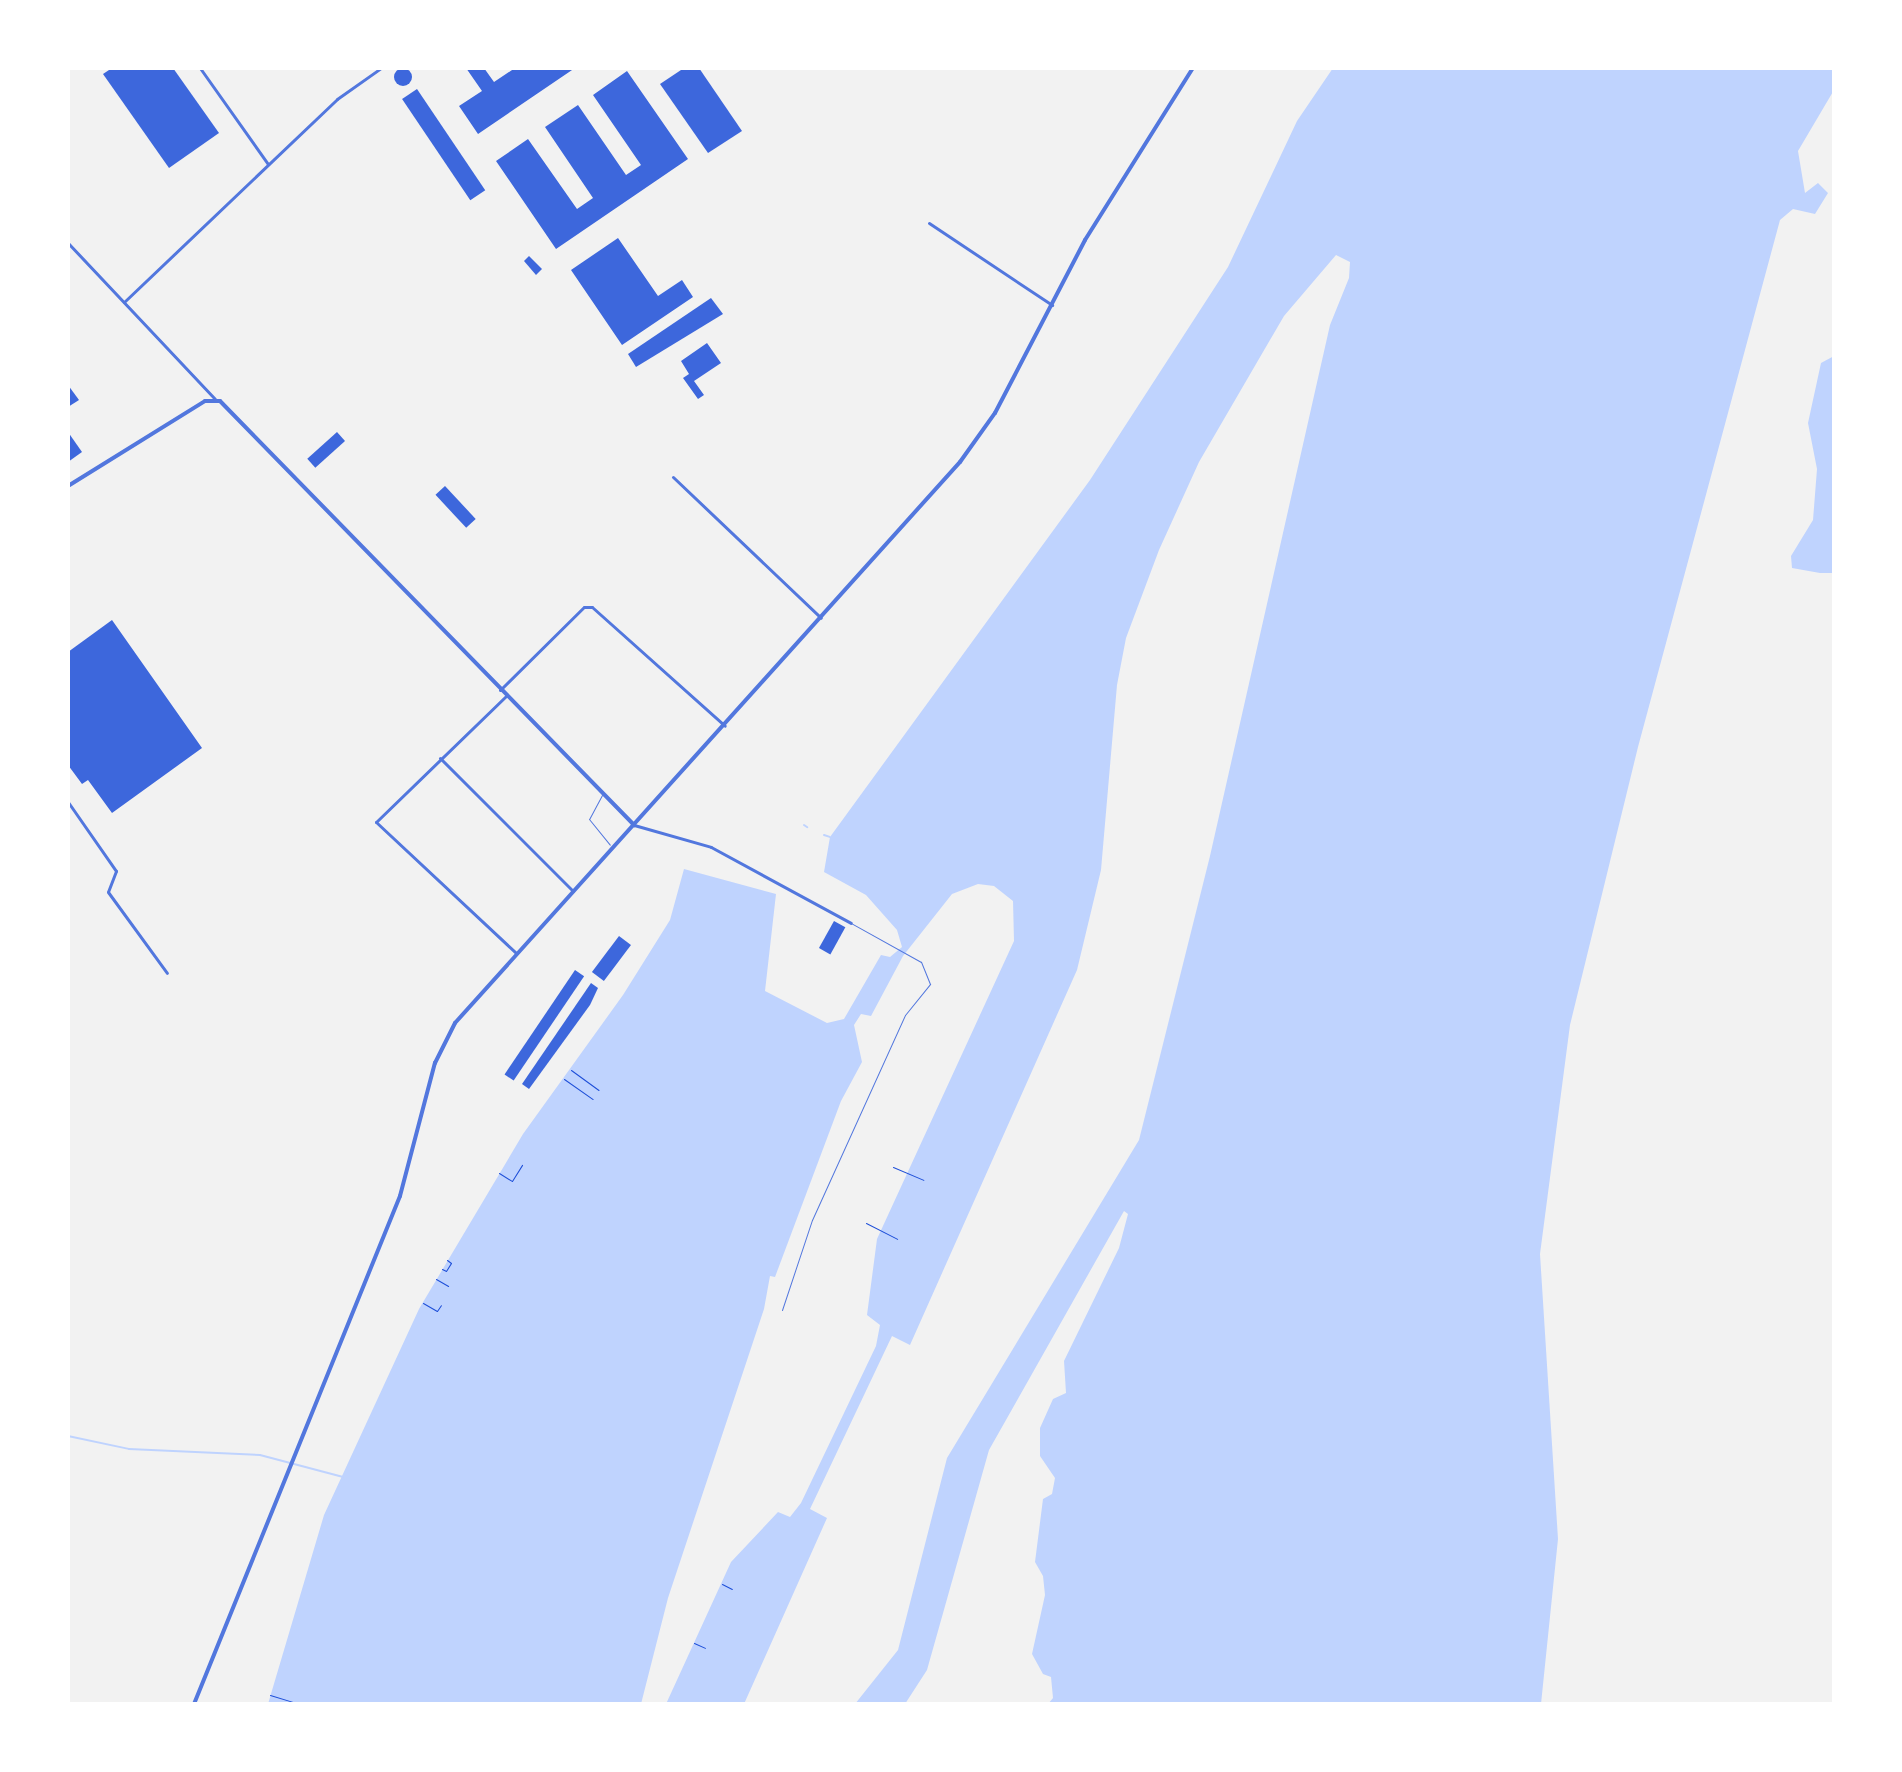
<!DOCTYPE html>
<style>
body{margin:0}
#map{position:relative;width:1902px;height:1772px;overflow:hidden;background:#f2f2f2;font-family:"Roboto Condensed",sans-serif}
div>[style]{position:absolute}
.water>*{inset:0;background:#bfd3fe}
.stream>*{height:2px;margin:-1px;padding:0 1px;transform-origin:1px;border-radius:1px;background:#bfd3fe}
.building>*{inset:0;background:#3d67dc;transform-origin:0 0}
.round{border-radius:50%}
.path>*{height:1px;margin:-0.5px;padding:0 0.5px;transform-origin:0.5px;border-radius:0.5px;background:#1d4ed8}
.service>*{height:1px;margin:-0.5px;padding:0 0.5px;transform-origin:0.5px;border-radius:0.5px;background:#5277de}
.minor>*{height:3px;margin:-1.5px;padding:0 1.5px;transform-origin:1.5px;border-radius:1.5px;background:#5277de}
.tertiary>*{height:4px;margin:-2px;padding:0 2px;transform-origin:2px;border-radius:2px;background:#5277de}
span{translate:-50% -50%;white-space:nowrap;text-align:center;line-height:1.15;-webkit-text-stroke:6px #fff;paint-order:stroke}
.frame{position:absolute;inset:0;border:70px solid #fff;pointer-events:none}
</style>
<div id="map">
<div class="water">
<div style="clip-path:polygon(1333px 68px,1834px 68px,1834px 90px,1798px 151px,1805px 193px,1818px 183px,1828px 193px,1815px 214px,1793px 209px,1780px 220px,1638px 747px,1570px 1025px,1540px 1254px,1558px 1539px,1541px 1704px,1048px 1704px,1053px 1698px,1051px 1677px,1043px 1674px,1032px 1654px,1045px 1595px,1043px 1576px,1035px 1562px,1043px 1499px,1052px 1494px,1055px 1478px,1040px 1456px,1040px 1428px,1053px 1399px,1066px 1393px,1064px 1361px,1119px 1248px,1128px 1214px,1124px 1211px,989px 1450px,927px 1670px,905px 1704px,855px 1704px,898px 1650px,947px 1458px,1139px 1140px,1210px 856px,1330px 325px,1349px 278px,1350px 262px,1336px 255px,1284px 316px,1199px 462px,1159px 550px,1126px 638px,1117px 685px,1101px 870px,1077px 970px,910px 1345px,892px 1336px,810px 1509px,827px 1518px,744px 1704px,666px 1704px,731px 1562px,778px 1512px,790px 1517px,801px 1503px,876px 1346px,880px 1325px,867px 1315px,877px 1239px,1014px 941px,1013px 901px,994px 886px,978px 884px,952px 894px,903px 956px,871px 1016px,861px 1014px,854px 1025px,862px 1062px,841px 1101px,775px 1277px,770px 1276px,764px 1309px,668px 1598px,641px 1704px,268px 1704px,324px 1515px,419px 1309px,523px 1134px,623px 995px,670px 920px,684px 869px,776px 894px,765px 991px,827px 1023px,844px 1019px,881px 955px,890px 957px,902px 947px,897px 930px,866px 895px,824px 872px,830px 837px,1090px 480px,1228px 267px,1297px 121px)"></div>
<div style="clip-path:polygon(1834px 356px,1834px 573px,1820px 573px,1792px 568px,1791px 556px,1813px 520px,1817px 469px,1808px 423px,1821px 363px)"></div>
</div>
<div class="stream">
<div style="left:804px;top:825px;width:4px;rotate:34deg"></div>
<div style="left:824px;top:835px;width:6px;rotate:18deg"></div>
<div style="left:68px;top:1436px;width:62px;rotate:12deg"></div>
<div style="left:129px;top:1449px;width:131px;rotate:2.6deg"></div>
<div style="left:260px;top:1455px;width:86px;rotate:14.8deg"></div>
</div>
<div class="building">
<div class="round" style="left:394px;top:68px;width:18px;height:18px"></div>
<div style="clip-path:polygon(112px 68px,173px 68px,219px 133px,169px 168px,103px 74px)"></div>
<div style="clip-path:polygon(466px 68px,484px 68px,494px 82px,515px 68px,575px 68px,478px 134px,459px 106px,482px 91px)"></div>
<div style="clip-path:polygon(684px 68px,699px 68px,742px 131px,708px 153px,660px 84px)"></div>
<div style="clip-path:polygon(627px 71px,688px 159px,556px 249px,496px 161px,528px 139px,577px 209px,593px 198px,545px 127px,578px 105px,626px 175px,641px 165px,593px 95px)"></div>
<div style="left:417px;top:89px;width:122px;height:18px;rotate:56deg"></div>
<div style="clip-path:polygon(618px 238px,658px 296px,682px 280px,693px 297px,622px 345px,571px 270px)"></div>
<div style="clip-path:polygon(529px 256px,542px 269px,536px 275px,524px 261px)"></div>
<div style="clip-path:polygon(711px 298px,723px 314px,636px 367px,628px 354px)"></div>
<div style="clip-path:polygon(707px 343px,721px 363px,694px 381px,704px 395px,698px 399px,683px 378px,689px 374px,681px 361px)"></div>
<div style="clip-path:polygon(68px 385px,79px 400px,68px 407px)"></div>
<div style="clip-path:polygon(68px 432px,82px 452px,68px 462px)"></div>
<div style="left:337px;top:432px;width:12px;height:40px;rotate:48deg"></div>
<div style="left:445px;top:486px;width:45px;height:13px;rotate:47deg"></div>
<div style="clip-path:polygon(112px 620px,202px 748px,112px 813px,88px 780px,82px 784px,68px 765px,68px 652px)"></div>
<div style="left:834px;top:921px;width:13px;height:31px;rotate:29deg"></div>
<div style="left:619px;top:936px;width:15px;height:45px;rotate:37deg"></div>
<div style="left:575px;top:970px;width:11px;height:126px;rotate:34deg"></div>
<div style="clip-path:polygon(591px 983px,598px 988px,590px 1005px,529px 1089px,522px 1084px)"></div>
</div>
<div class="path">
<div style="left:571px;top:1070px;width:34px;rotate:36deg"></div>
<div style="left:564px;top:1079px;width:35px;rotate:35deg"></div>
<div style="left:893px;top:1167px;width:33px;rotate:23deg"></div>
<div style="left:499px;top:1173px;width:15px;rotate:32deg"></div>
<div style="left:512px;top:1181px;width:19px;rotate:-58deg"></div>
<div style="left:866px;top:1223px;width:35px;rotate:27deg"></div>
<div style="left:442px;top:1269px;width:4px;rotate:27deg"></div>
<div style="left:446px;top:1271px;width:9px;rotate:-58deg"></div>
<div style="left:451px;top:1263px;width:5px;rotate:-143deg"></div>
<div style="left:436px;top:1279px;width:14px;rotate:30deg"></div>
<div style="left:423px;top:1303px;width:16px;rotate:30deg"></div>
<div style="left:437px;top:1311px;width:7px;rotate:-56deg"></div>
<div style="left:722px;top:1584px;width:11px;rotate:27deg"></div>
<div style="left:694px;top:1643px;width:12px;rotate:24deg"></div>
<div style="left:270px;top:1695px;width:27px;rotate:17deg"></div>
</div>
<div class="service">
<div style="left:602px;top:795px;width:27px;rotate:118deg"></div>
<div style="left:589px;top:819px;width:33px;rotate:51deg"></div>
<div style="left:782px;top:1310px;width:95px;rotate:-71.6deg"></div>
<div style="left:812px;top:1220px;width:225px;rotate:-65.6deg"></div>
<div style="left:905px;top:1015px;width:40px;rotate:-51deg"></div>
<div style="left:930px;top:984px;width:24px;rotate:-112deg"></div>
<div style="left:921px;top:962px;width:80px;rotate:-150.9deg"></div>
</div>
<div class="minor">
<div style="left:200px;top:68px;width:118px;rotate:54.7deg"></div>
<div style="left:929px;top:223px;width:148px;rotate:33.7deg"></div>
<div style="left:68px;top:243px;width:214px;rotate:46.7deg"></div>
<div style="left:124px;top:302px;width:294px;rotate:-43.6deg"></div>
<div style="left:337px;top:99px;width:54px;rotate:-35.2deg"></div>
<div style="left:673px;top:477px;width:204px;rotate:43.6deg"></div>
<div style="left:500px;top:690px;width:118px;rotate:-44.7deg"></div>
<div style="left:584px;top:607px;width:8px"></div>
<div style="left:592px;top:607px;width:178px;rotate:41.8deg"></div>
<div style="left:506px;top:696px;width:181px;rotate:135.9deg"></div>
<div style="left:376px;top:822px;width:192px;rotate:43.1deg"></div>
<div style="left:440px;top:758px;width:188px;rotate:45deg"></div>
<div style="left:68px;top:802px;width:84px;rotate:55.2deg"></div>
<div style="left:116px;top:871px;width:22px;rotate:111deg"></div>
<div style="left:108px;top:892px;width:100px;rotate:53.9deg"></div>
<div style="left:634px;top:825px;width:80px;rotate:15.9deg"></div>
<div style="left:711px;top:847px;width:159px;rotate:28.5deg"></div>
</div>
<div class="tertiary">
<div style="left:68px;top:486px;width:161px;rotate:-31.8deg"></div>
<div style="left:205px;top:401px;width:15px"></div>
<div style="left:220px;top:401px;width:593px;rotate:45.68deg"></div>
<div style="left:194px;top:1704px;width:548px;rotate:-67.93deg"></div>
<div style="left:400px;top:1196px;width:138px;rotate:-75.3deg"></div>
<div style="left:435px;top:1063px;width:45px;rotate:-63.4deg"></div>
<div style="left:455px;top:1023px;width:755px;rotate:-48.01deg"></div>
<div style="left:960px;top:462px;width:60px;rotate:-54.5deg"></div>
<div style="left:995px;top:413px;width:195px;rotate:-62.5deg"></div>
<div style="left:1085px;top:240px;width:203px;rotate:-57.9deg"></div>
</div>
<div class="frame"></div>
</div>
